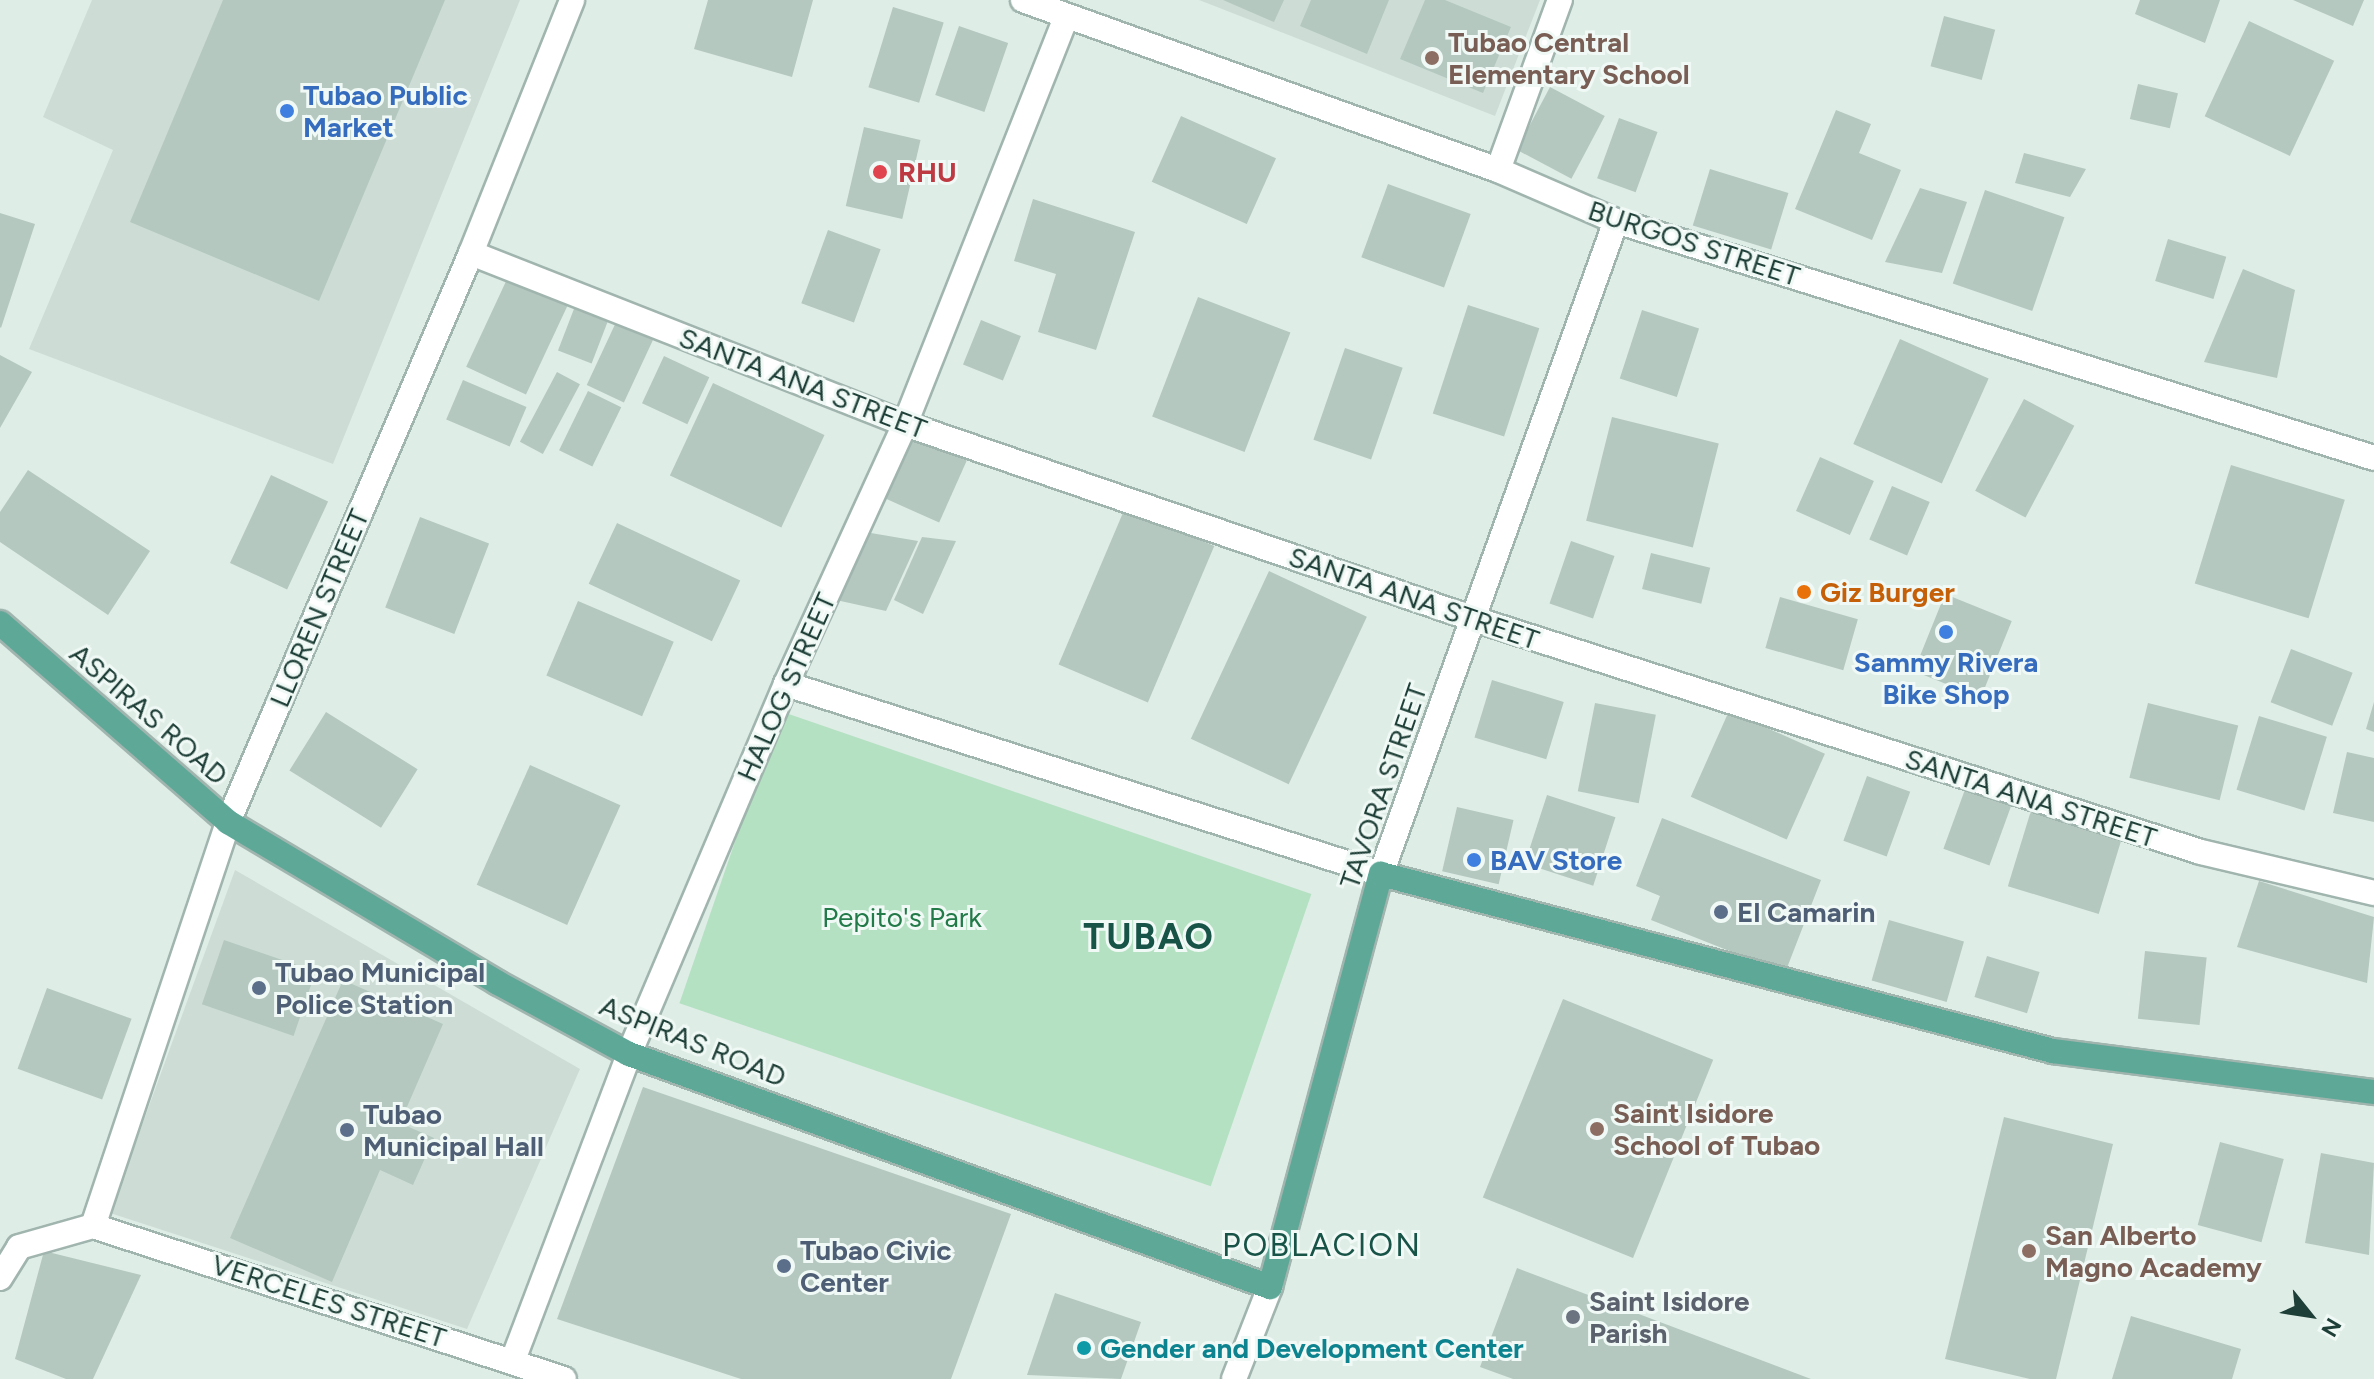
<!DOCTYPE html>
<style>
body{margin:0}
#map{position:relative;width:2374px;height:1379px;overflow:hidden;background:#dfede7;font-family:Figtree,sans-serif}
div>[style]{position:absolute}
.built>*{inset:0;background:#cdddd6}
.green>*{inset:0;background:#b5e1c3;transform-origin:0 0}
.building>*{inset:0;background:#b4c8c0;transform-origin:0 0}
.roads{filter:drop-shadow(2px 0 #a1b5af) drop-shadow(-2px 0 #a1b5af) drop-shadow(0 2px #a1b5af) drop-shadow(0 -2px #a1b5af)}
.minor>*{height:24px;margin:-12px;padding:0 12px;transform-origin:12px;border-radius:12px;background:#fff}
.major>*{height:24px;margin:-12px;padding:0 12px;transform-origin:12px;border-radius:12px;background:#5ea898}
.dots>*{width:22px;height:22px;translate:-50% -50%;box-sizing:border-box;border:4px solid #f0f9f5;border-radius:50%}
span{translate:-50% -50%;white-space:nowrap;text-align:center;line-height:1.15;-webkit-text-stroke:6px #f0f9f5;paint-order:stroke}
.education-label{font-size:28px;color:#785e54;font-weight:700}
.left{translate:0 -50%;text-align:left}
.shop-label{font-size:28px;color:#366cbe;font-weight:700}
.health-label{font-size:28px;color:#be3a42;font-weight:700}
.street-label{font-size:28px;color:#1e3f37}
.food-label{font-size:28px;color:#c56008;font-weight:700}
.service-label{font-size:28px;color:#4e5e75;font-weight:700}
.park-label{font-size:28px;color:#237a49}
.worship-label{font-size:28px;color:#5b616d;font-weight:700}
.culture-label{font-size:28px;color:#0d838f;font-weight:700}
.quarter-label{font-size:32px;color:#185347;letter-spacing:2px}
.district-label{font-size:36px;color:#185347;font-weight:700;letter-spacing:2px}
.north{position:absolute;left:2270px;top:1275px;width:80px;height:80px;-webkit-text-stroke:6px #f0f9f5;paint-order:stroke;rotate:120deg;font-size:22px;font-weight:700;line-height:32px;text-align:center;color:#1e3f37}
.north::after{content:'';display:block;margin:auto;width:28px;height:36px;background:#1e3f37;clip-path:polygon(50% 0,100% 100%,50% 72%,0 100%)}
</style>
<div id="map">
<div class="built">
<div style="clip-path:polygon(92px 0,520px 0,333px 464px,29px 349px,113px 150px,43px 117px)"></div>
<div style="clip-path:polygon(1199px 0,1540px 0,1495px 116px)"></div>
<div style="clip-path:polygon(235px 870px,580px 1069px,467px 1329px,110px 1213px)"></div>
</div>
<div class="green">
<div style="left:780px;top:711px;width:562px;height:309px;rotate:19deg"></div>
</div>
<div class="building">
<div style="clip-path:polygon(223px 0,445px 0,319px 301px,130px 222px)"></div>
<div style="clip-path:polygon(708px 0,813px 0,792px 77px,694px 49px)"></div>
<div style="clip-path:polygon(1223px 0,1284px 0,1274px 22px)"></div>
<div style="clip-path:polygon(1311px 0,1389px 0,1367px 54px,1300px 26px)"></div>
<div style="clip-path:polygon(1425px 0,1445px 0,1511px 27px,1483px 93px,1400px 59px)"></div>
<div style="clip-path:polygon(2140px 0,2220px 0,2205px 43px,2135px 14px)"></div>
<div style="clip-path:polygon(2293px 0,2364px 0,2353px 26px)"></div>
<div style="left:893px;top:7px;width:53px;height:84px;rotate:17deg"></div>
<div style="left:1944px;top:16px;width:53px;height:52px;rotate:15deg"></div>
<div style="left:2249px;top:21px;width:94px;height:105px;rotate:25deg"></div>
<div style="left:959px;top:26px;width:52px;height:73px;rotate:19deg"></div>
<div style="left:2138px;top:84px;width:41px;height:36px;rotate:13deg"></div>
<div style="left:1550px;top:87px;width:62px;height:71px;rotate:28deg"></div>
<div style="clip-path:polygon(1836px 110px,1871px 124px,1859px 153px,1901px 170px,1872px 240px,1795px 209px)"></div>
<div style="left:1181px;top:116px;width:104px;height:72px;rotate:24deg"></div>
<div style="left:1619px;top:118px;width:41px;height:64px;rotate:20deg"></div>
<div style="left:864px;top:127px;width:58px;height:81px;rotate:13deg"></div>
<div style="clip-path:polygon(2024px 153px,2086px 169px,2070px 197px,2015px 183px)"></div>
<div style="left:1710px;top:169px;width:82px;height:59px;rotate:17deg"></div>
<div style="left:1388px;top:184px;width:88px;height:78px;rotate:20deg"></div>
<div style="clip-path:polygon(1920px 188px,1967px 202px,1942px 273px,1885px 262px)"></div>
<div style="left:1985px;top:190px;width:84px;height:99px;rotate:19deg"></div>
<div style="clip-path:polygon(1033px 199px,1135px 232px,1096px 350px,1038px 332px,1056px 274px,1014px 261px)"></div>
<div style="clip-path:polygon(0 213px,35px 224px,1px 328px,0 327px)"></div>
<div style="left:828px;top:230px;width:56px;height:78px;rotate:20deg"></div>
<div style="left:2168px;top:239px;width:61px;height:44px;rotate:17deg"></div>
<div style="clip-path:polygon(2243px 269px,2295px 290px,2277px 378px,2204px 362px)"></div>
<div style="left:508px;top:277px;width:66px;height:99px;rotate:25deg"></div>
<div style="left:1198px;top:297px;width:99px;height:128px;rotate:21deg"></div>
<div style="left:577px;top:301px;width:36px;height:53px;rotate:21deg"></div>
<div style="left:1468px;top:305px;width:75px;height:114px;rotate:18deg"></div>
<div style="left:1642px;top:310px;width:60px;height:72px;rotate:18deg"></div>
<div style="left:618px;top:318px;width:41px;height:74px;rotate:25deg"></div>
<div style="left:981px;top:320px;width:43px;height:48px;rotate:22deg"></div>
<div style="left:1900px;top:339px;width:97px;height:115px;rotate:24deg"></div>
<div style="left:1345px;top:348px;width:61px;height:97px;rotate:19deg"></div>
<div style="clip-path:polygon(0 355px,32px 372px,0 428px)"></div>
<div style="left:664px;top:356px;width:50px;height:52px;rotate:25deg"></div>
<div style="left:557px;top:372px;width:26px;height:79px;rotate:28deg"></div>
<div style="left:463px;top:380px;width:69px;height:43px;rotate:23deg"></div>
<div style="left:713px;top:383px;width:123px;height:102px;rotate:25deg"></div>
<div style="left:588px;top:391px;width:37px;height:66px;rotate:26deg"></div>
<div style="left:2024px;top:399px;width:57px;height:104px;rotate:28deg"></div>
<div style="left:1612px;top:417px;width:110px;height:107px;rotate:14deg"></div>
<div style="left:912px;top:436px;width:60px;height:68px;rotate:24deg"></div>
<div style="left:1820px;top:457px;width:59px;height:59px;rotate:24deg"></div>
<div style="left:2231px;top:465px;width:119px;height:124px;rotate:17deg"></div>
<div style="clip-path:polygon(28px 470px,150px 551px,108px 615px,0 542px,0 512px)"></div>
<div style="left:271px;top:475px;width:63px;height:97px;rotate:25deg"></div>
<div style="left:1892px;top:486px;width:41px;height:58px;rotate:23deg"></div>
<div style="left:1125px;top:508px;width:97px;height:170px;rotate:23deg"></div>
<div style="left:420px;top:517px;width:74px;height:97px;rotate:21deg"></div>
<div style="left:617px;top:523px;width:136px;height:67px;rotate:25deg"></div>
<div style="clip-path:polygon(865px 532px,918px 541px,886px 611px,836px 600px)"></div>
<div style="clip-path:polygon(922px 537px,956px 541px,923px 614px,894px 600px)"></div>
<div style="left:1571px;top:541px;width:46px;height:66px;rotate:19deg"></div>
<div style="left:1651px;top:553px;width:61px;height:37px;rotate:14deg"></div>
<div style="left:1269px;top:571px;width:108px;height:185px;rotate:25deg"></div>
<div style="left:1945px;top:594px;width:72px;height:83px;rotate:22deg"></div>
<div style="left:1780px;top:597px;width:81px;height:53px;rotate:16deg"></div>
<div style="left:578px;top:601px;width:104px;height:81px;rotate:23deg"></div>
<div style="left:2291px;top:649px;width:66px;height:57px;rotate:21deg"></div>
<div style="left:1492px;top:680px;width:75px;height:60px;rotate:17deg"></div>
<div style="clip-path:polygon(2374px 702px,2374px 732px,2366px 729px)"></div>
<div style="left:1595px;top:703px;width:62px;height:90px;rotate:11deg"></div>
<div style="left:2148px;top:703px;width:93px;height:77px;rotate:14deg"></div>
<div style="left:1729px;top:711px;width:105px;height:94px;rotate:24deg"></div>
<div style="left:326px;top:712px;width:108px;height:69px;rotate:32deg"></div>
<div style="left:2259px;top:716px;width:71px;height:77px;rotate:17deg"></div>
<div style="clip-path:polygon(2347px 752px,2374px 758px,2374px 822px,2333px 813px)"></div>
<div style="left:530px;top:765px;width:99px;height:131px;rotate:24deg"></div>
<div style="left:1867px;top:776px;width:46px;height:69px;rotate:20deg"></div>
<div style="left:1967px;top:784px;width:49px;height:69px;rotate:20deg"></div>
<div style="left:1547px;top:795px;width:72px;height:72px;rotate:18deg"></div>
<div style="left:2033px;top:804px;width:95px;height:86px;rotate:17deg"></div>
<div style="left:1457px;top:807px;width:58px;height:66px;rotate:13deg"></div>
<div style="clip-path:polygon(1662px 818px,1821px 880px,1785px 973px,1651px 920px,1660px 896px,1636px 886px)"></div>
<div style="clip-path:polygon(2259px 881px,2374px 917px,2367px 983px,2237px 947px)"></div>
<div style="left:1889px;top:920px;width:78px;height:63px;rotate:16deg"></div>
<div style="left:224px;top:940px;width:97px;height:68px;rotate:19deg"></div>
<div style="left:2145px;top:951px;width:62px;height:68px;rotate:6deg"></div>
<div style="left:1987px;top:956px;width:55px;height:43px;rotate:17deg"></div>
<div style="clip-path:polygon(343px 980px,443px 1024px,400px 1123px,434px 1138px,413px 1185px,380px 1170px,332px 1282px,230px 1238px)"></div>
<div style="left:47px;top:988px;width:90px;height:86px;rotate:20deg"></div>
<div style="left:1563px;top:999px;width:162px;height:214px;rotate:22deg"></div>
<div style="clip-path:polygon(643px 1087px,1011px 1214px,951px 1379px,741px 1379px,557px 1319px)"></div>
<div style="clip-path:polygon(2004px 1117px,2113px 1144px,2056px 1379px,2030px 1379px,1945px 1359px)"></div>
<div style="left:2220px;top:1142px;width:66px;height:86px;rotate:15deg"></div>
<div style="clip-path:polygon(2321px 1153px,2374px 1163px,2369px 1255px,2305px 1243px)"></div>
<div style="clip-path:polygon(44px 1251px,141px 1275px,93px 1379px,66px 1379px,15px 1359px)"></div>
<div style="clip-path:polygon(1517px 1268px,1811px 1379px,1513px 1379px,1480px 1367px)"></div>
<div style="clip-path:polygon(1055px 1293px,1141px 1322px,1121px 1379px,1027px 1375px)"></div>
<div style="clip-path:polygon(2131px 1316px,2241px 1349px,2232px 1379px,2112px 1379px)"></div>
</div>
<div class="roads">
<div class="minor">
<div style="left:1023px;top:0;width:505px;rotate:19.69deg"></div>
<div style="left:1498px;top:170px;width:129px;rotate:23.4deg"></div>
<div style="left:1616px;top:221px;width:794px;rotate:17.36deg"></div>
<div style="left:1498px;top:170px;width:181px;rotate:-70deg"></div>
<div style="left:471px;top:253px;width:466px;rotate:21.5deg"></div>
<div style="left:905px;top:424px;width:601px;rotate:18.92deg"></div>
<div style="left:1474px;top:619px;width:763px;rotate:17.77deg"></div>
<div style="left:2201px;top:852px;width:178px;rotate:13.3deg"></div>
<div style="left:786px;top:684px;width:625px;rotate:17.71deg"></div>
<div style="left:1381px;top:874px;width:694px;rotate:-70.21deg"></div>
<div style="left:93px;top:1226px;width:426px;rotate:-71.5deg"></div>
<div style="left:228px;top:822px;width:619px;rotate:-66.87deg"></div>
<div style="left:471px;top:253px;width:272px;rotate:-68.2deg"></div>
<div style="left:93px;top:1226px;width:495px;rotate:18deg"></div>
<div style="left:0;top:1278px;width:36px;rotate:-58deg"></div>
<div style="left:19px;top:1247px;width:77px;rotate:-15.8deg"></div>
<div style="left:513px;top:1360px;width:327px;rotate:-69.2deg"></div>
<div style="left:629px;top:1054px;width:402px;rotate:-67deg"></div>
<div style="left:786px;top:684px;width:286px;rotate:-65.4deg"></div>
<div style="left:905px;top:424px;width:438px;rotate:-68.4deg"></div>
<div style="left:1234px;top:1379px;width:99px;rotate:-68.6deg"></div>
</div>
<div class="major">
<div style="left:0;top:623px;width:303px;rotate:41.1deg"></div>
<div style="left:228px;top:822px;width:314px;rotate:30.8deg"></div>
<div style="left:498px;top:983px;width:149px;rotate:28.5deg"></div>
<div style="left:629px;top:1054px;width:682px;rotate:19.98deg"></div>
<div style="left:1270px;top:1287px;width:428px;rotate:-75deg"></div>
<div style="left:1381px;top:874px;width:695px;rotate:14.76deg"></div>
<div style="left:2053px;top:1051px;width:324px;rotate:7.3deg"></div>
</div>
</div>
<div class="dots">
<div style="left:1432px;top:58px;background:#8d6e63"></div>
<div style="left:287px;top:111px;background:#3f7fe0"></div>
<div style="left:880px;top:172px;background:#e0444e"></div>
<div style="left:1804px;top:592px;background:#e8710a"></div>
<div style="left:1946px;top:632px;background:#3f7fe0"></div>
<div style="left:1474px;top:860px;background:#3f7fe0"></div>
<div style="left:1721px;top:912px;background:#5c6f8a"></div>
<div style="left:259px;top:988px;background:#5c6f8a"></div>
<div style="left:1597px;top:1129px;background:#8d6e63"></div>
<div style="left:347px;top:1130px;background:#5c6f8a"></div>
<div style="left:2029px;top:1251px;background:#8d6e63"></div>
<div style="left:784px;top:1266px;background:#5c6f8a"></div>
<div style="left:1573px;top:1317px;background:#6b7280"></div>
<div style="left:1084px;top:1348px;background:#0f9aa8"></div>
</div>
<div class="education-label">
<span class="left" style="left:1448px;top:58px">Tubao Central<br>Elementary School</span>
<span class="left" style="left:1613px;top:1129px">Saint Isidore<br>School of Tubao</span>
<span class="left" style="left:2045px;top:1251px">San Alberto<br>Magno Academy</span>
</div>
<div class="shop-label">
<span class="left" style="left:303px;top:111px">Tubao Public<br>Market</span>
<span style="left:1946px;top:678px">Sammy Rivera<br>Bike Shop</span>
<span class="left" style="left:1490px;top:860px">BAV Store</span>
</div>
<div class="health-label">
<span class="left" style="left:898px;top:172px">RHU</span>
</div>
<div class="street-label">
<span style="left:1694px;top:243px;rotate:18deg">BURGOS STREET</span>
<span style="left:803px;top:383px;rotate:21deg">SANTA ANA STREET</span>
<span style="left:1414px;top:598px;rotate:19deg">SANTA ANA STREET</span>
<span style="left:319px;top:608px;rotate:-67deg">LLOREN STREET</span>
<span style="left:786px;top:687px;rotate:-66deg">HALOG STREET</span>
<span style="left:149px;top:714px;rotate:41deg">ASPIRAS ROAD</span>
<span style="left:1383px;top:786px;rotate:-71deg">TAVORA STREET</span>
<span style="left:2031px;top:798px;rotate:18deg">SANTA ANA STREET</span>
<span style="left:693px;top:1041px;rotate:22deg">ASPIRAS ROAD</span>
<span style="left:329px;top:1301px;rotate:18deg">VERCELES STREET</span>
</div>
<div class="food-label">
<span class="left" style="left:1820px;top:592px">Giz Burger</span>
</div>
<div class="service-label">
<span class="left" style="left:1737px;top:912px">El Camarin</span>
<span class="left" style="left:275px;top:988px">Tubao Municipal<br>Police Station</span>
<span class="left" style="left:363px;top:1130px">Tubao<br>Municipal Hall</span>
<span class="left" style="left:800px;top:1266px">Tubao Civic<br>Center</span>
</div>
<div class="park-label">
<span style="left:902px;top:917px">Pepito's Park</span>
</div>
<div class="worship-label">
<span class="left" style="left:1589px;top:1317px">Saint Isidore<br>Parish</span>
</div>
<div class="culture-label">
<span class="left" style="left:1100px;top:1348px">Gender and Development Center</span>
</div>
<div class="quarter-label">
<span style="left:1322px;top:1245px">POBLACION</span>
</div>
<div class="district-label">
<span style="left:1149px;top:937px">TUBAO</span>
</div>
<div class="north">N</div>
</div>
